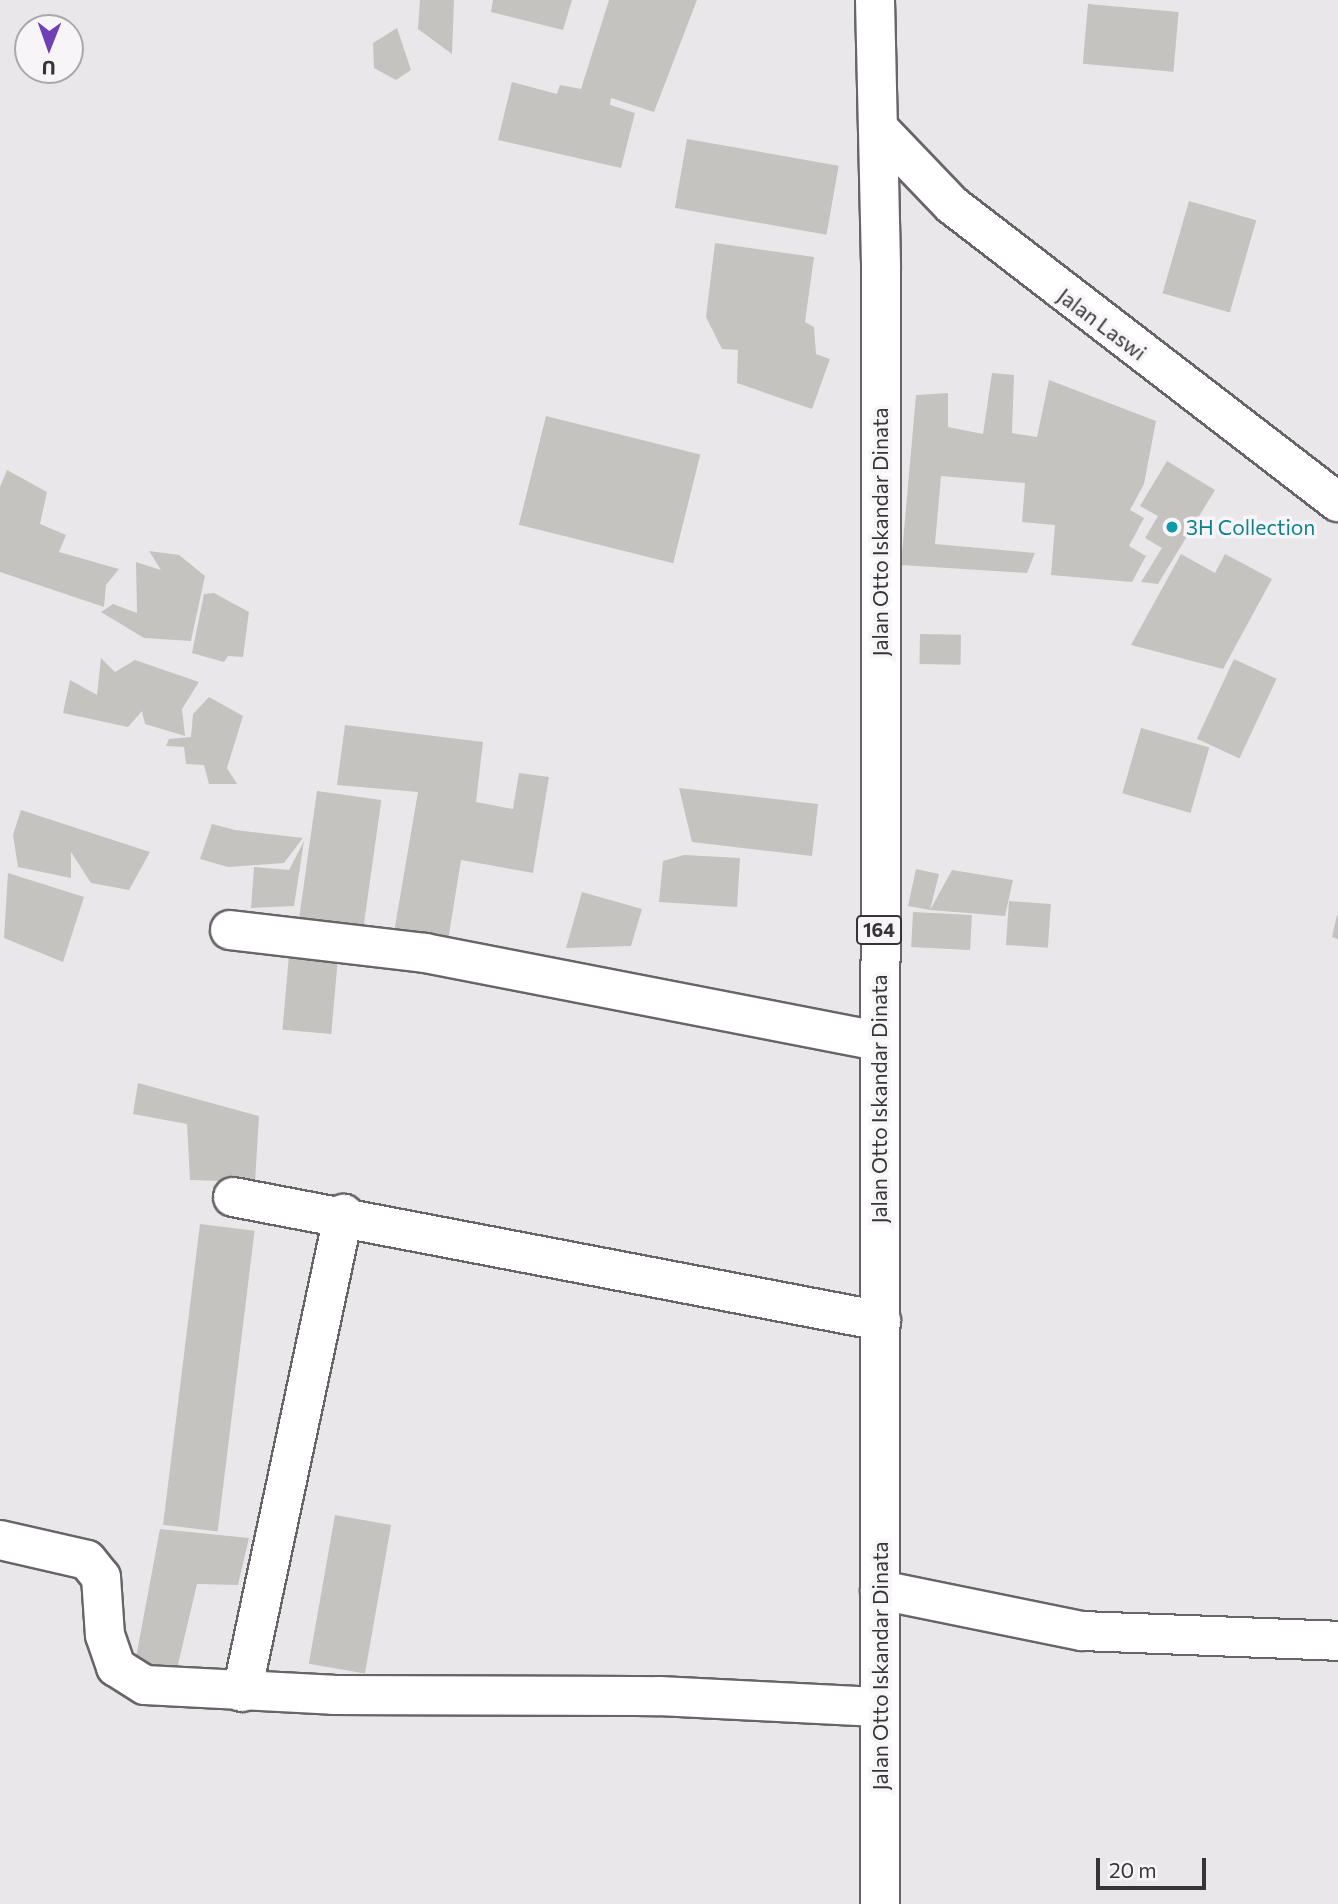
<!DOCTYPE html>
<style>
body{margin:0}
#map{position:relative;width:1338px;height:1904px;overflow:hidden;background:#eae7ea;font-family:Commissioner,sans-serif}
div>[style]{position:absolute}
.building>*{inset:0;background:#c5c3c0;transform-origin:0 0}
.roads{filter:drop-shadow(2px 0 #676568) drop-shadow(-2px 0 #676568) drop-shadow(0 2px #676568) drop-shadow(0 -2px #676568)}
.minor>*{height:38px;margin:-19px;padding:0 19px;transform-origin:19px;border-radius:19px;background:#fff}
.major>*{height:38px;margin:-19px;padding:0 19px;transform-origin:19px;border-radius:19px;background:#fff}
.dots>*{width:19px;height:19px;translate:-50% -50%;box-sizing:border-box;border:4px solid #f7f5f8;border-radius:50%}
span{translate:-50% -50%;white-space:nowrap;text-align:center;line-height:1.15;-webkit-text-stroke:7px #f7f5f8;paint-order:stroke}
.shield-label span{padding:2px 5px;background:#f7f5f8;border:2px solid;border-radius:5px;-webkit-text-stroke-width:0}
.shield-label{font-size:19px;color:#363536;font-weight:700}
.street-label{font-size:21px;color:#363536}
.culture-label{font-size:21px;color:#0d838f}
.left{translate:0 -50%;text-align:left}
.north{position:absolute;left:14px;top:14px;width:70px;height:70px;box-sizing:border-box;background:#f7f5f8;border:2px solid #aaa8aa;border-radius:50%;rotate:181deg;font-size:19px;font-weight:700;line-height:28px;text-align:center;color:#363536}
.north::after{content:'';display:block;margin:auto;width:24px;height:32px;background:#6e3fb7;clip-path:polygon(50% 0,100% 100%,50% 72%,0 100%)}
.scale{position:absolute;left:1096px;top:1858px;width:110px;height:32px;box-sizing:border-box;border:4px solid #363536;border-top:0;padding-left:9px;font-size:21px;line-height:24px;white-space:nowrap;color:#363536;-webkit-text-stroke:5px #f7f5f8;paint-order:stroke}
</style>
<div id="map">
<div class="building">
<div style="clip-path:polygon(420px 0,454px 0,452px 54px,418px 29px)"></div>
<div style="clip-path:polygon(493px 0,572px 0,563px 30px,491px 12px)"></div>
<div style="clip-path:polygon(609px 0,697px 0,654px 112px,611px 98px,610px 105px,635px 113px,621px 168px,498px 140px,512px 82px,557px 94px,560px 85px,581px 89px)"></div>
<div style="left:1088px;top:4px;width:91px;height:60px;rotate:5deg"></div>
<div style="clip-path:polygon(397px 28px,411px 70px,396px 80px,374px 68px,373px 43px)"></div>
<div style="left:687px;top:139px;width:154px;height:70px;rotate:10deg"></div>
<div style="left:1189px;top:201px;width:70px;height:96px;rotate:16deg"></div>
<div style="clip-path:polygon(715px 243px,814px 257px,805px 322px,814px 327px,816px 354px,830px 359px,812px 409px,737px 383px,738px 350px,722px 349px,706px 317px)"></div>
<div style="clip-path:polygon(992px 373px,1014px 375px,1012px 433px,1037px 437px,1049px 380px,1156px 421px,1144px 484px,1130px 510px,1144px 518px,1129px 546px,1146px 556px,1132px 582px,1051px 575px,1055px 525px,1022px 522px,1025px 483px,941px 476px,935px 544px,1035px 553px,1027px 573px,901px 565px,916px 395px,948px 393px,948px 427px,983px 434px)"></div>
<div style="left:546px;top:416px;width:159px;height:112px;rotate:14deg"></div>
<div style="clip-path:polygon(1167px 461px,1215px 490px,1158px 584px,1141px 582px,1162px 548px,1145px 538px,1158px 516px,1140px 506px)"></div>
<div style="clip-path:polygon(7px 470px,47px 492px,40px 524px,66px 535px,59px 552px,119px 569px,106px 585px,104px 607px,0 572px,0 487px)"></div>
<div style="clip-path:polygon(149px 551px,179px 555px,205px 576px,191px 641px,144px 638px,101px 612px,113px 604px,137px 613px,136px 562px,161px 570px)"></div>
<div style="clip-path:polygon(1181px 554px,1215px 573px,1225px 554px,1272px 579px,1223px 669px,1131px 645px)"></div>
<div style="clip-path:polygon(214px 593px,249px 612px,243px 657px,228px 656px,224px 662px,192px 653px,204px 594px)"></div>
<div style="left:920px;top:634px;width:41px;height:30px;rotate:1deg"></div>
<div style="clip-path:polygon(101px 658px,115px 672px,135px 660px,199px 682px,182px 709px,185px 736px,145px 724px,142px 711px,128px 727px,63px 713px,70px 680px,97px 695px)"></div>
<div style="left:1234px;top:659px;width:47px;height:88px;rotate:25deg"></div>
<div style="clip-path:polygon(209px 697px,243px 716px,227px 768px,237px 784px,209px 784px,204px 765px,186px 764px,184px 747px,166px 746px,169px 739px,191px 737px,193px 714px)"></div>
<div style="clip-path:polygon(345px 725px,483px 742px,476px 802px,513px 809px,519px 773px,549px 777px,533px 873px,461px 860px,447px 947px,393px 938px,418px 792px,337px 785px)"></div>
<div style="left:1141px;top:728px;width:71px;height:68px;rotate:16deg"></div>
<div style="clip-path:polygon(679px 788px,818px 804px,812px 856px,692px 842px)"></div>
<div style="left:317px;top:791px;width:65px;height:138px;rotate:8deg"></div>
<div style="clip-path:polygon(21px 810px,150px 852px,129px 890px,91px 883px,71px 852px,71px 878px,18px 867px,13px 835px)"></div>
<div style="clip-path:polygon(212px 824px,235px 830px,303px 838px,284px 863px,228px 867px,200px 859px)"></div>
<div style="clip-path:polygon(304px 841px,294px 906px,251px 908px,254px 867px,289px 870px)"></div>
<div style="clip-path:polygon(684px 855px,740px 858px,737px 907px,659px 902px,663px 861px)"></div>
<div style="clip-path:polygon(916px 869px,939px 874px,930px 910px,952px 870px,1013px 880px,1005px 916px,930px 910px,908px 906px)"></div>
<div style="clip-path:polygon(8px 873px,84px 897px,63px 962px,4px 938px)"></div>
<div style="clip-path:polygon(582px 892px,642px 909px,631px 946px,566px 948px)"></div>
<div style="left:1009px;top:901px;width:42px;height:44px;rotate:4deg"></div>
<div style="left:913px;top:912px;width:59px;height:35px;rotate:3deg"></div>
<div style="clip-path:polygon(1337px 915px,1338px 916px,1338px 939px,1332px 937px)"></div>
<div style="left:289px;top:955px;width:49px;height:75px;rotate:5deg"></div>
<div style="clip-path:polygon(138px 1083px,259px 1116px,255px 1182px,190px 1180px,187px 1124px,133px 1114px)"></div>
<div style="left:200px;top:1224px;width:55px;height:303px;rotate:7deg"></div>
<div style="left:335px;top:1515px;width:57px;height:151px;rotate:10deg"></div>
<div style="clip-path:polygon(160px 1529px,249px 1538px,238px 1585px,197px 1584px,176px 1673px,134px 1668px)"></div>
</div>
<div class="roads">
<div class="minor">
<div style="left:881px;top:131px;width:103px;rotate:46.2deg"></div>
<div style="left:952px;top:205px;width:487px;rotate:37.6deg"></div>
<div style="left:230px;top:930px;width:196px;rotate:6.7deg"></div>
<div style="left:425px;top:953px;width:461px;rotate:11deg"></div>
<div style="left:233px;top:1197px;width:660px;rotate:10.83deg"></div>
<div style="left:0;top:1540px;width:89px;rotate:12.9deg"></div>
<div style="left:87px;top:1560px;width:22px;rotate:51deg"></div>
<div style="left:101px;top:1577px;width:58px;rotate:86.1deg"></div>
<div style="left:105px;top:1635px;width:34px;rotate:71deg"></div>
<div style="left:116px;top:1667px;width:34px;rotate:32deg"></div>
<div style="left:145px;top:1685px;width:188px;rotate:3deg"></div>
<div style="left:333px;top:1695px;width:326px;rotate:0.2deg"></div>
<div style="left:659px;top:1696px;width:219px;rotate:2.9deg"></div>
<div style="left:880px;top:1590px;width:206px;rotate:11.5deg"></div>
<div style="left:1082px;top:1631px;width:256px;rotate:2.2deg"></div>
<div style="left:242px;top:1692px;width:489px;rotate:-78deg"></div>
</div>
<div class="major">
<div style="left:875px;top:0;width:268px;rotate:88.7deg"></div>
<div style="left:881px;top:268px;width:1636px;rotate:90.04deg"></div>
</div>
</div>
<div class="dots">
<div style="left:1172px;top:527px;background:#0f9aa8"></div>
</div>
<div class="shield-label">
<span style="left:879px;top:930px">164</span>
</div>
<div class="street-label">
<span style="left:1102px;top:324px;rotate:37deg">Jalan Laswi</span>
<span style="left:880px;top:532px;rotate:-90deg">Jalan Otto Iskandar Dinata</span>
<span style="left:879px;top:1099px;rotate:-90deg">Jalan Otto Iskandar Dinata</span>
<span style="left:880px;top:1666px;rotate:-90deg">Jalan Otto Iskandar Dinata</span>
</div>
<div class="culture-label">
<span class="left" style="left:1186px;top:527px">3H Collection</span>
</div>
<div class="north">U</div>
<div class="scale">20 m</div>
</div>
